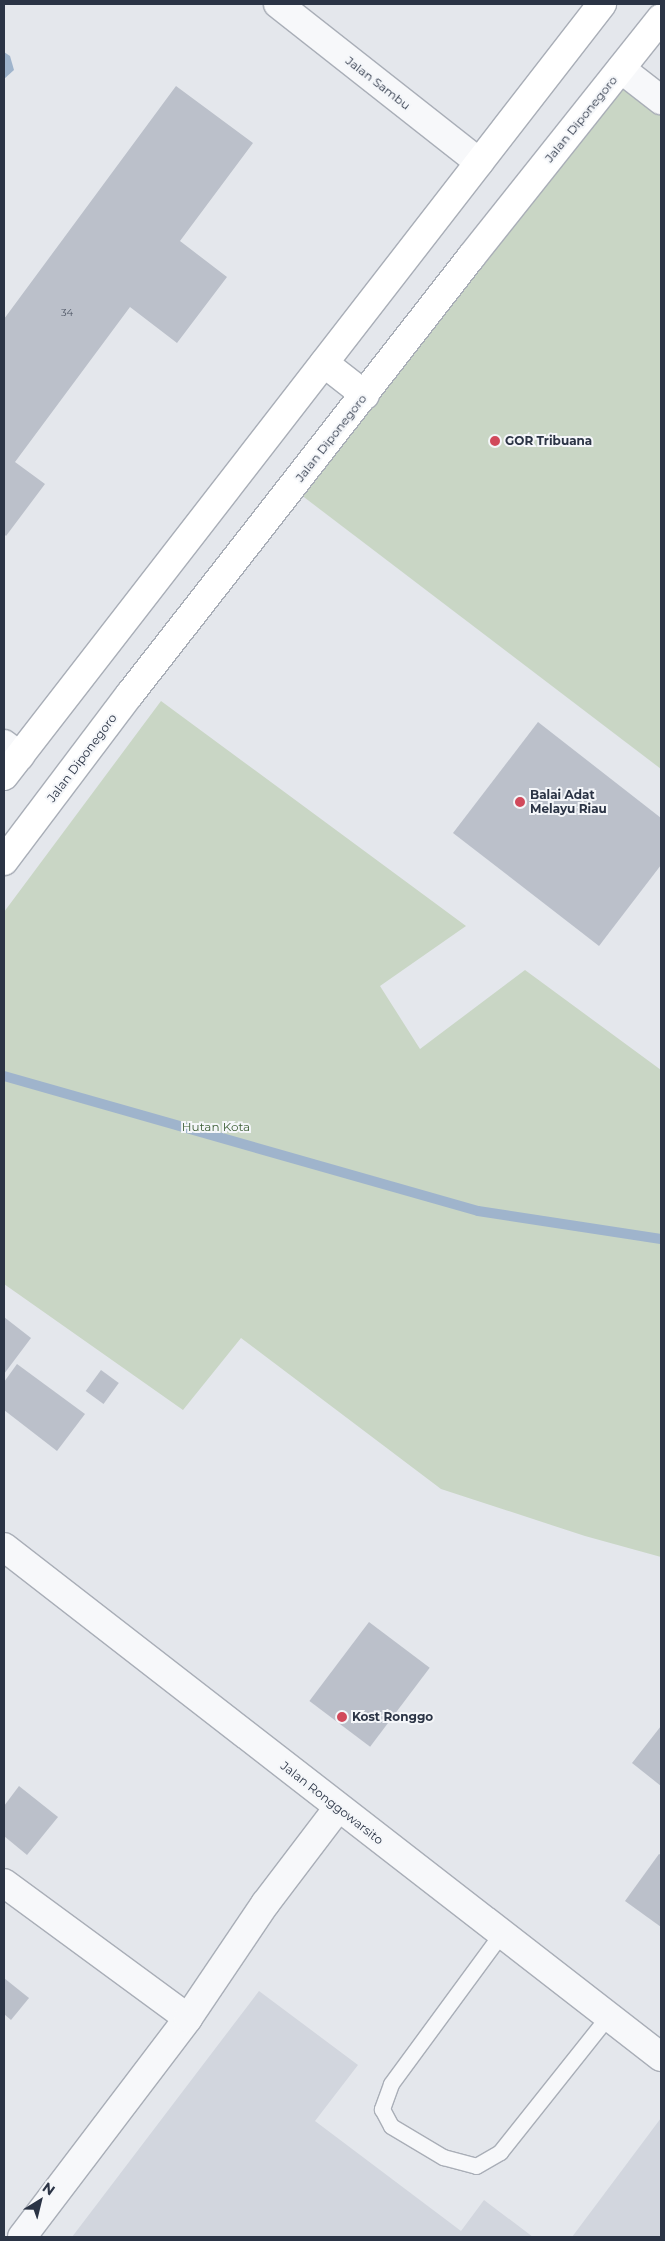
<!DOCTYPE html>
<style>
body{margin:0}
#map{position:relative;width:665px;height:2241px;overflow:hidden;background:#e4e7ec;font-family:Montserrat,sans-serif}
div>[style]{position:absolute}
.built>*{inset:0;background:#d2d6de}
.green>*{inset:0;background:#c9d6c5}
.water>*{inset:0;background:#9fb4cc}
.stream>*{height:10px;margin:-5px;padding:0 5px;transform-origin:5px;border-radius:5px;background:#9fb4cc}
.building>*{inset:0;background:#bbc0ca;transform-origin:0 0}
.roads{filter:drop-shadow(1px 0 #a9aeb7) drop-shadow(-1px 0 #a9aeb7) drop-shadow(0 1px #a9aeb7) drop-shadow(0 -1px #a9aeb7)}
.service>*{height:15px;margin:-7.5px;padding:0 7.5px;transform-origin:7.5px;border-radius:7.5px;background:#f7f8fa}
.minor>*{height:28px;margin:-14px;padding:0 14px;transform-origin:14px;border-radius:14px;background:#f7f8fa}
.tertiary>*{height:28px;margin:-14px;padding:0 14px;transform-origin:14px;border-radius:14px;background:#f7f8fa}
.primary>*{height:28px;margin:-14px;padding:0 14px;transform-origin:14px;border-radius:14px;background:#fff}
.dots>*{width:14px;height:14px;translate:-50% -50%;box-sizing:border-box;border:2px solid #f4f6f9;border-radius:50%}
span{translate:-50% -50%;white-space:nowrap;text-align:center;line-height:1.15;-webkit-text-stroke:4px #f4f6f9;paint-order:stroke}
.number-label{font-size:10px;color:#4f5766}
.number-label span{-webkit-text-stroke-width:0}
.street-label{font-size:12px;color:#2b3445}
.poi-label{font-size:12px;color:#2b3445;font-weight:700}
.left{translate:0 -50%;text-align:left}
.park-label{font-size:12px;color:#3f6138}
.frame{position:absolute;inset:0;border:5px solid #2b3445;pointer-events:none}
.north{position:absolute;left:15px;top:2176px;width:50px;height:50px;-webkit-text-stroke:4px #f4f6f9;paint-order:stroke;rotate:36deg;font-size:14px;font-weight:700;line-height:20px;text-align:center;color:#2b3445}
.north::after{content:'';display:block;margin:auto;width:18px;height:22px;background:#2b3445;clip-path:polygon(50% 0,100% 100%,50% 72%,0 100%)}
</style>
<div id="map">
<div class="built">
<div style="clip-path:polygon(259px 1991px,358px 2065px,315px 2121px,461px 2231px,484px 2200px,533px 2237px,72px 2237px)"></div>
<div style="clip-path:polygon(661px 2118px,661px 2237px,572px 2237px)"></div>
</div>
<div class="green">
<div style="clip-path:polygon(622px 70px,661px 100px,661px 769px,292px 488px)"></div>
<div style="clip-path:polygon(161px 701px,466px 926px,380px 986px,420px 1049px,525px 970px,661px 1070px,661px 1557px,585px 1536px,441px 1489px,241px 1338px,183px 1410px,4px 1284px,4px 912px)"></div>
</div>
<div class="water">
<div style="clip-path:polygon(4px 52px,10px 56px,14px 70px,4px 79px)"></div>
</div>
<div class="stream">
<div style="left:4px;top:1076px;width:493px;rotate:15.9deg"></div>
<div style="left:478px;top:1211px;width:185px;rotate:8.7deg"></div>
</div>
<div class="building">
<div style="clip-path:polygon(176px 86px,253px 143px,180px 241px,227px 277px,177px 343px,130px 307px,15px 462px,45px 484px,6px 536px,4px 534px,4px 319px)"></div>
<div style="clip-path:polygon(538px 722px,661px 818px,661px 865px,599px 946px,453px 833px)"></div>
<div style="clip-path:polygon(4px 1317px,31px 1338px,4px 1374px)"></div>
<div style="clip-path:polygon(17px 1364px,85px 1414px,57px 1451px,4px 1410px,4px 1382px)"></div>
<div style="left:101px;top:1370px;width:22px;height:26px;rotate:36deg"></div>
<div style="left:369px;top:1622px;width:76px;height:99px;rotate:37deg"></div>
<div style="clip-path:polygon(661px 1726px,661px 1786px,632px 1763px)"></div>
<div style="clip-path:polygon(19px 1786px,58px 1817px,27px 1855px,4px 1836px,4px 1806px)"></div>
<div style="clip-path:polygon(659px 1854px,661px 1855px,661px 1927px,625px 1901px)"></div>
<div style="clip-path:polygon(4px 1978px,29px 1998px,11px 2020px,4px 2014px)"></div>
</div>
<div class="roads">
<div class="service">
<div style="left:501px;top:1934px;width:186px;rotate:126.3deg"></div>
<div style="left:391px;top:2084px;width:27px;rotate:110deg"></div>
<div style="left:382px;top:2109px;width:19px;rotate:62deg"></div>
<div style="left:391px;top:2126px;width:61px;rotate:30.8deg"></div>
<div style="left:443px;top:2157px;width:34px;rotate:15deg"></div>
<div style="left:476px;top:2166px;width:28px;rotate:-30deg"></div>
<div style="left:500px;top:2152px;width:174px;rotate:-51.5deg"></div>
</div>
<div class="minor">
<div style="left:278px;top:4px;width:256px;rotate:38.2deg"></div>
<div style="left:4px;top:744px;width:20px;rotate:37deg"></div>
<div style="left:4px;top:1883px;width:228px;rotate:36.3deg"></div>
<div style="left:22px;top:2237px;width:275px;rotate:-52.8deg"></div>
<div style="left:188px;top:2018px;width:138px;rotate:-56deg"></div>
<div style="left:265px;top:1904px;width:121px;rotate:-52.8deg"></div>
</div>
<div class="tertiary">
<div style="left:621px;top:69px;width:51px;rotate:37.8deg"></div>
<div style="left:4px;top:1547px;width:832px;rotate:37.82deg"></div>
</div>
<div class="primary">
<div style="left:324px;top:363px;width:52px;rotate:38deg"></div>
<div style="left:4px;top:776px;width:977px;rotate:-52.24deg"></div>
<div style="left:4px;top:861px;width:209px;rotate:-53deg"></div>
<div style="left:130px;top:694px;width:554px;rotate:-52.03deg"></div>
<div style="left:471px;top:257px;width:305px;rotate:-51.5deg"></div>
</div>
</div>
<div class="dots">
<div style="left:495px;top:441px;background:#d1495b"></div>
<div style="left:520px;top:802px;background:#d1495b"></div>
<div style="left:342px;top:1717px;background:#d1495b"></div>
</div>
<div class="number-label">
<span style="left:67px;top:313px">34</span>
</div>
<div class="street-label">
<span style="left:378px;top:83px;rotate:38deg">Jalan Sambu</span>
<span style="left:581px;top:119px;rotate:-51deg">Jalan Diponegoro</span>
<span style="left:331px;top:438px;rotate:-52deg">Jalan Diponegoro</span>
<span style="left:82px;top:758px;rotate:-53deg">Jalan Diponegoro</span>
<span style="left:332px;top:1803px;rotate:38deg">Jalan Ronggowarsito</span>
</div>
<div class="poi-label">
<span class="left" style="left:505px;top:441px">GOR Tribuana</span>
<span class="left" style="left:530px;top:802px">Balai Adat<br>Melayu Riau</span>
<span class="left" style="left:352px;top:1717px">Kost Ronggo</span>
</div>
<div class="park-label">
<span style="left:216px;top:1127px">Hutan Kota</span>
</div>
<div class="frame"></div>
<div class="north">N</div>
</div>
